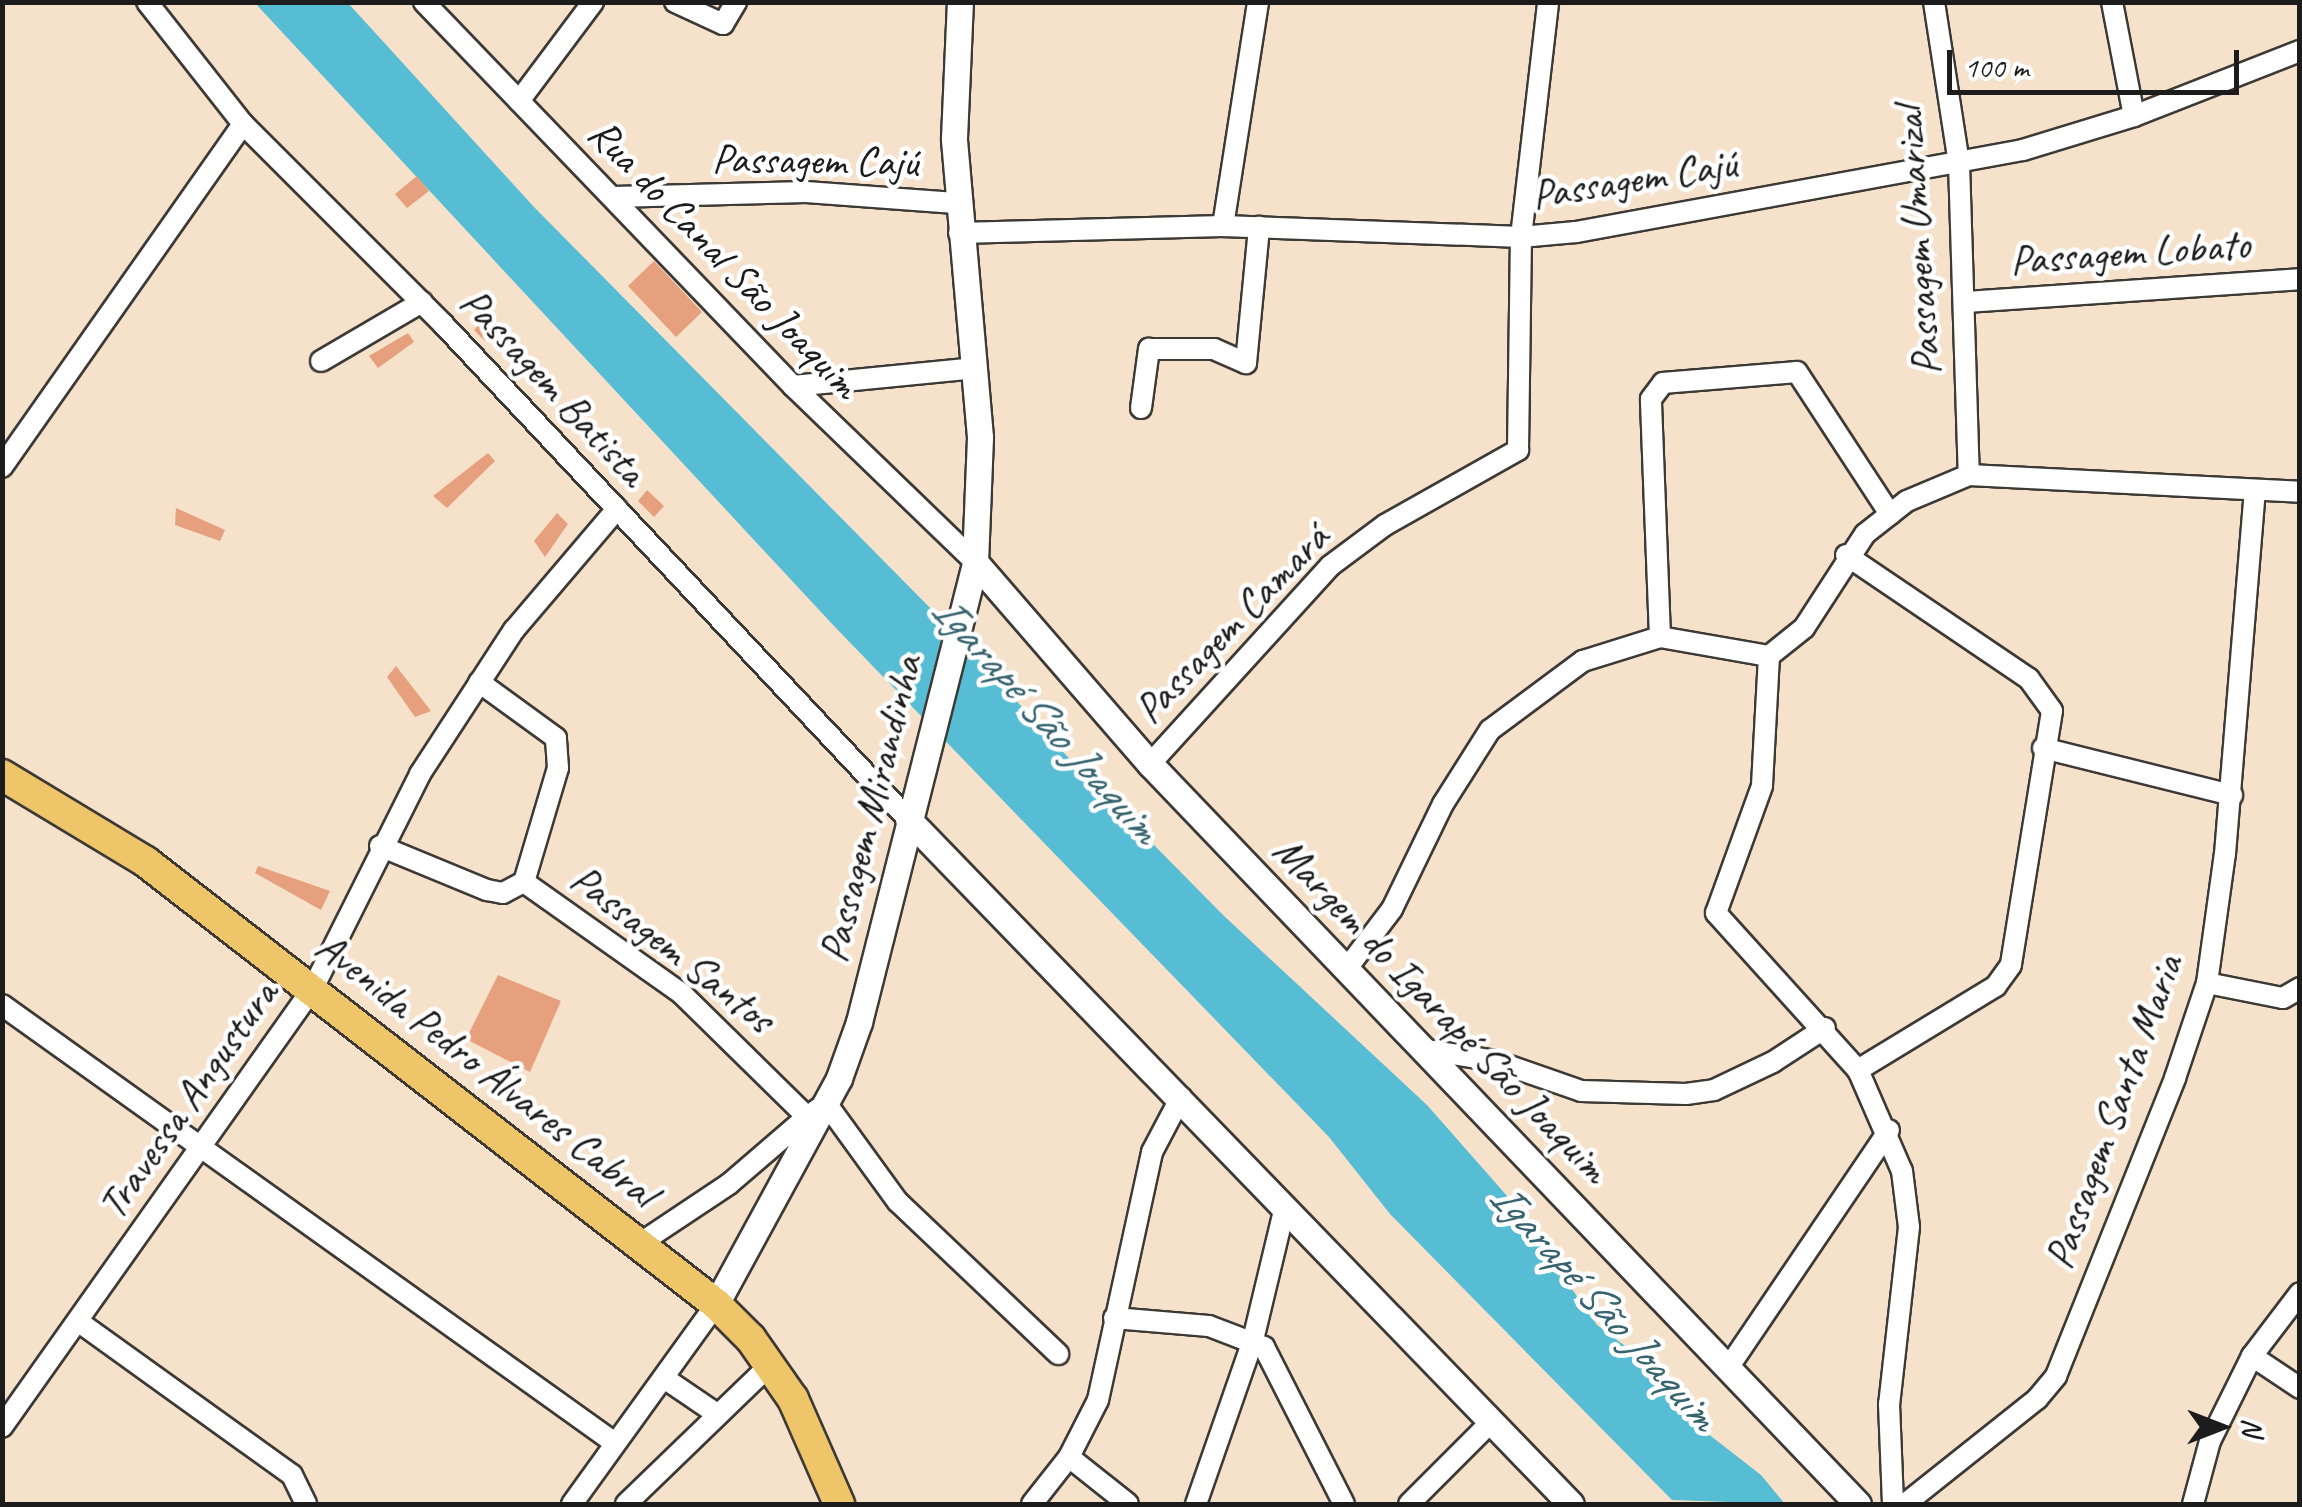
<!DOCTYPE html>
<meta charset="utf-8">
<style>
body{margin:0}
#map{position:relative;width:2302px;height:1507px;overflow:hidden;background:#f6e1ca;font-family:Caveat,sans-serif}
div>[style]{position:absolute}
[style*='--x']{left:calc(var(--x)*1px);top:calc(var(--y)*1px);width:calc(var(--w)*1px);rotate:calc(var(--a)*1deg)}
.water>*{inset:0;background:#57bdd4}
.building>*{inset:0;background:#e6a07e}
.roads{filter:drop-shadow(2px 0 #3d3a36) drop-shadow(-2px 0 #3d3a36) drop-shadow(0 2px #3d3a36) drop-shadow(0 -2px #3d3a36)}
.minor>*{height:20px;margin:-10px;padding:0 10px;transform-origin:10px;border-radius:10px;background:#fff}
.tertiary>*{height:25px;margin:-12.5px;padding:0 12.5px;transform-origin:12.5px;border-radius:12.5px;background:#fff}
.primary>*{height:30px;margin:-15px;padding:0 15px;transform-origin:15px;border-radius:15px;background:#eec569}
span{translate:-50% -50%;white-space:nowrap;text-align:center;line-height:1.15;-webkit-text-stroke:9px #fff;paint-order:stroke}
.street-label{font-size:42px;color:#1c1c1c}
.water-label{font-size:45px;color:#37646f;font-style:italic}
.frame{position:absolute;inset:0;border:5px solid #1c1c1c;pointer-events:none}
.north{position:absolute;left:2172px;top:1377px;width:100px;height:100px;-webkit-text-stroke:8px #fff;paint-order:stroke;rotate:90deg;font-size:28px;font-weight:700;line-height:40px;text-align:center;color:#1c1c1c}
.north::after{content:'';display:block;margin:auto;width:35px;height:45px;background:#1c1c1c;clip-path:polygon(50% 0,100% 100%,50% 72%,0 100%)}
.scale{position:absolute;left:1947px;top:50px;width:292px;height:45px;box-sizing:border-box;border:5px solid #1c1c1c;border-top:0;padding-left:12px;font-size:30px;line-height:35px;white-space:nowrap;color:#1c1c1c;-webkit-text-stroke:8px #fff;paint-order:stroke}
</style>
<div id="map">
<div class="water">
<i style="clip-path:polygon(255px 3px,348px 3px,534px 207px,943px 621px,1077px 767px,1223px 915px,1427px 1105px,1508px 1197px,1597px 1325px,1641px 1358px,1680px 1412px,1761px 1475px,1785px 1504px,1672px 1500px,1390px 1214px,1329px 1137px,834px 626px)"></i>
</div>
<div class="building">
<i style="clip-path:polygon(417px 176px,429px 191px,407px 208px,395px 194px)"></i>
<i style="clip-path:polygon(654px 261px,702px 312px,676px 337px,628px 286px)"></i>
<i style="clip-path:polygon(486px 317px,498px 329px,485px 341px,474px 330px)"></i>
<i style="clip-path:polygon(408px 333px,414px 342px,378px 368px,369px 356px)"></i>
<i style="clip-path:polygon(488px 453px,495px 461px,447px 508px,433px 496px)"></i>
<i style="clip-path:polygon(647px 490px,664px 506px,654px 517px,638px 501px)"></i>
<i style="clip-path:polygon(176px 508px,225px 530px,220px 541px,175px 525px)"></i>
<i style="clip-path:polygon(557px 513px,568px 524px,545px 557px,534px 541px)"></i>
<i style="clip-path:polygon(396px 666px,431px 711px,415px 717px,387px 677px)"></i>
<i style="clip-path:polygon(258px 866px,330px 891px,321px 910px,255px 873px)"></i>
<i style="clip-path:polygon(498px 975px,561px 1001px,530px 1072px,466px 1039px)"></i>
</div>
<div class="roads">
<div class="minor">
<i style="--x:147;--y:2;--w:155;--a:51.8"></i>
<i style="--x:243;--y:124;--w:283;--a:45"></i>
<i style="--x:443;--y:324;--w:679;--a:46.79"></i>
<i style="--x:424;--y:2;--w:533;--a:46.14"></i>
<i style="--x:793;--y:386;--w:253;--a:44"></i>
<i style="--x:675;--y:2;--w:53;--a:24.6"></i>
<i style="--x:723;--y:24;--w:26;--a:-59"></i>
<i style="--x:1934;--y:2;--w:163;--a:81.2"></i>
<i style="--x:1959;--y:163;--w:312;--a:88.2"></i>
<i style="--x:2112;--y:2;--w:116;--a:79.1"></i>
<i style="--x:519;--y:101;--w:124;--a:-53.2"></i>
<i style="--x:613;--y:197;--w:193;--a:-1.5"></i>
<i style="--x:806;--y:192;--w:150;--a:4.2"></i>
<i style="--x:1223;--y:226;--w:227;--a:-81.1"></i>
<i style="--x:959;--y:233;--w:264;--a:-1.5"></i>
<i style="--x:1223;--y:226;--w:298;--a:2.1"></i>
<i style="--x:1521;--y:237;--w:55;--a:-5.2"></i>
<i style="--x:1576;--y:232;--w:454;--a:-10.4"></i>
<i style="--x:2023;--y:150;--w:116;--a:-17"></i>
<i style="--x:2134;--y:116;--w:178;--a:-21.4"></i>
<i style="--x:1965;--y:302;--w:336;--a:-3.9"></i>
<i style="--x:321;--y:361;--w:117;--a:-30.3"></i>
<i style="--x:793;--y:386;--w:184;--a:-5.6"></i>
<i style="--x:1141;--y:408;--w:60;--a:-82.3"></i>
<i style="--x:1149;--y:349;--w:65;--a:0"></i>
<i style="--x:1214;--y:349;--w:35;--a:24"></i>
<i style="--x:1246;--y:363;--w:137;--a:-84.5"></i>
<i style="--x:2;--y:467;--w:419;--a:-54.9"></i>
<i style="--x:1846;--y:555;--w:221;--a:34.1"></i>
<i style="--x:2029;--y:679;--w:39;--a:54"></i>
<i style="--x:2052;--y:711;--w:257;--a:99.2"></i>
<i style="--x:2011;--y:965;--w:26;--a:126"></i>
<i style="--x:1996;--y:986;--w:162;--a:148.7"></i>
<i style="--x:1660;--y:637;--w:238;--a:-92.2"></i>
<i style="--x:1651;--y:399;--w:20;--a:-53"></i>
<i style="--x:1663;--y:383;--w:134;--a:-4.7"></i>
<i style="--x:1797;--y:372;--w:170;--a:56.8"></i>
<i style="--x:1769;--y:656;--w:130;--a:93.1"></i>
<i style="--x:1762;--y:786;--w:135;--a:109.9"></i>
<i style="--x:1716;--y:913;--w:212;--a:47.9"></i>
<i style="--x:1858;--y:1070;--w:110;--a:66.5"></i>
<i style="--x:1902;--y:1171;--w:56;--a:82.9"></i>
<i style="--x:1909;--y:1227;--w:178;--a:96.4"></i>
<i style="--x:1889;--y:1404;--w:100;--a:87.7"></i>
<i style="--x:2043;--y:748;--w:195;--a:14"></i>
<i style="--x:1150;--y:764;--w:268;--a:-47.7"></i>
<i style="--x:1330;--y:566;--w:69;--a:-36.7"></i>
<i style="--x:1385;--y:525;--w:153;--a:-29.4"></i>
<i style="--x:1518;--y:450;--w:213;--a:-89.2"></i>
<i style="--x:1521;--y:237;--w:237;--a:-83.4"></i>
<i style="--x:380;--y:846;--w:116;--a:22.4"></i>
<i style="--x:487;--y:890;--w:16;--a:11"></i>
<i style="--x:503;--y:893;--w:24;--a:-28"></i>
<i style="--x:524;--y:882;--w:119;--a:-73.4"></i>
<i style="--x:558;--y:768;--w:30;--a:-94"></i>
<i style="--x:556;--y:738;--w:95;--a:-144"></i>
<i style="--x:524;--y:882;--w:194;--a:35.3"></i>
<i style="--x:682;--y:994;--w:175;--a:44.5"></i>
<i style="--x:807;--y:1117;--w:24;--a:-36"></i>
<i style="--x:826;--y:1103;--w:122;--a:54"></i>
<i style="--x:898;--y:1202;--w:221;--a:43.5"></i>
<i style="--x:1348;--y:967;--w:73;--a:-52.8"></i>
<i style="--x:1392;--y:909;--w:117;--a:-64.1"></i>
<i style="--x:1443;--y:804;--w:88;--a:-57.6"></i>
<i style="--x:1490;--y:730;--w:116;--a:-36.6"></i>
<i style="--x:1583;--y:661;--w:81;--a:-17.3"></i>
<i style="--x:1660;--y:637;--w:111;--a:9.9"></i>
<i style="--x:1769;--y:656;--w:45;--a:-38.7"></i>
<i style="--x:1804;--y:628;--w:112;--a:-57"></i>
<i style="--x:1865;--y:534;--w:53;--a:-38.2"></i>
<i style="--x:1907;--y:501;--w:67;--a:-22.8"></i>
<i style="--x:1969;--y:475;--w:331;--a:2.9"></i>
<i style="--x:2207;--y:983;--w:77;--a:11.2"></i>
<i style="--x:2283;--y:998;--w:20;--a:-30"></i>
<i style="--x:2;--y:1005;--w:753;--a:35.55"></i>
<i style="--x:1421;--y:1049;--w:75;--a:9.2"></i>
<i style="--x:1495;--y:1061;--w:91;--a:19.2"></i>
<i style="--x:1581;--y:1091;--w:105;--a:1.6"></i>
<i style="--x:1686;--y:1094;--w:28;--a:-8"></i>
<i style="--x:1714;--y:1090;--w:65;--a:-25.4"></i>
<i style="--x:1773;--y:1062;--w:62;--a:-33.2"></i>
<i style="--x:639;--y:1244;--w:108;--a:-33.7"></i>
<i style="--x:729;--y:1184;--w:103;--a:-40.7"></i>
<i style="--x:1114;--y:1318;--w:95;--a:4.8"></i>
<i style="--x:1209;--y:1326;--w:59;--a:20.9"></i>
<i style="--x:1264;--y:1347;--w:176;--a:63"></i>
<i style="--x:79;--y:1322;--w:262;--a:35.7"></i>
<i style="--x:292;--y:1475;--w:32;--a:64"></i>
<i style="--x:2252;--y:1356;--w:58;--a:33.7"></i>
<i style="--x:1728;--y:1368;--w:287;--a:-55.9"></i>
<i style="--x:664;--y:1378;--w:64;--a:34.2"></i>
<i style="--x:2;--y:1427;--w:538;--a:-54.69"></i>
<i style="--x:313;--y:988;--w:239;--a:-63.4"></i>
<i style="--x:420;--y:774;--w:172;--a:-56.9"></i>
<i style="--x:514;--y:630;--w:159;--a:-49.6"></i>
<i style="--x:1069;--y:1457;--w:75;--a:38.5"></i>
<i style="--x:572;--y:1504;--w:246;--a:-54.2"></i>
<i style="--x:626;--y:1504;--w:202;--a:-44"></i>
<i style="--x:1032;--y:1504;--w:60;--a:-51.8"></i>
<i style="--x:1069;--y:1457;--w:64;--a:-63"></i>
<i style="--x:1098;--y:1400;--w:254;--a:-77.7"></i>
<i style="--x:1152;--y:1152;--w:62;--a:-62.2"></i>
<i style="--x:1196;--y:1504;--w:174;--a:-70.8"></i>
<i style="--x:1253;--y:1340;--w:133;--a:-76.5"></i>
<i style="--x:1409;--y:1504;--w:117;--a:-45"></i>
<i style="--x:1905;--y:1504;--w:169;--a:-38.5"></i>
<i style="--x:2037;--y:1399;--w:30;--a:-50"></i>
<i style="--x:2056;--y:1376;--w:321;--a:-68.2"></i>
<i style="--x:2175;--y:1078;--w:100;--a:-71.4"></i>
<i style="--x:2207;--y:983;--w:130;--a:-82.1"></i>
<i style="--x:2225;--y:854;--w:363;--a:-85.3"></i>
<i style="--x:2193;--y:1504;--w:65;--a:-74.9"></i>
<i style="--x:2210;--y:1441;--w:95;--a:-63.7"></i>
<i style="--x:2252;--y:1356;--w:79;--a:-52.7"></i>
</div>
<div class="tertiary">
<i style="--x:975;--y:562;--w:267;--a:49.1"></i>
<i style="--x:1150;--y:764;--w:1024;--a:46.27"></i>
<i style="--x:908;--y:819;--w:953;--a:45.94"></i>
<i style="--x:716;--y:1304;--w:257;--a:-61.4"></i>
<i style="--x:839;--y:1078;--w:59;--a:-70.3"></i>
<i style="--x:859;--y:1022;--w:474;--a:-75.8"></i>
<i style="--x:975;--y:562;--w:125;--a:-87.7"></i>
<i style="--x:980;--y:437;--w:300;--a:-95"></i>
<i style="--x:954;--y:138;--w:136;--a:-87.5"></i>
</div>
<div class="primary">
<i style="--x:2;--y:775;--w:168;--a:31.1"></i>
<i style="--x:146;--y:862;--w:721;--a:37.79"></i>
<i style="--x:716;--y:1304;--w:49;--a:45"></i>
<i style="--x:751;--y:1339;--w:73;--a:55"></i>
<i style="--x:793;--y:1399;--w:115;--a:66.3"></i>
</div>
</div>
<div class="street-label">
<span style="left:815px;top:161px;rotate:1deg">Passagem Cajú</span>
<span style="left:1634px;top:180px;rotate:-9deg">Passagem Cajú</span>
<span style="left:1918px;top:241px;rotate:-94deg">Passagem Umarizal</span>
<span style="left:2130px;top:253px;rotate:-4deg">Passagem Lobato</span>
<span style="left:724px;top:259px;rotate:46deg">Rua do Canal São Joaquim</span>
<span style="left:553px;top:387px;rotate:47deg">Passagem Batista</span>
<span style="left:1232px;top:624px;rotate:-46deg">Passagem Camará</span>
<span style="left:871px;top:809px;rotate:-76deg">Passagem Mirandinha</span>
<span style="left:672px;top:949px;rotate:38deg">Passagem Santos</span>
<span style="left:1441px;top:1010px;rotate:46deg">Margem do Igarapé São Joaquim</span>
<span style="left:486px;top:1070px;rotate:38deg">Avenida Pedro Álvares Cabral</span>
<span style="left:188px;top:1100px;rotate:-55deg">Travessa Angustura</span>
<span style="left:2114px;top:1112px;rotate:-70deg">Passagem Santa Maria</span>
</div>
<div class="water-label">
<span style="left:1046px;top:719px;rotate:48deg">Igarapé São Joaquim</span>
<span style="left:1604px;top:1306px;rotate:48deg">Igarapé São Joaquim</span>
</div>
<div class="frame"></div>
<div class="north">N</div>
<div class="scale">100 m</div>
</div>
